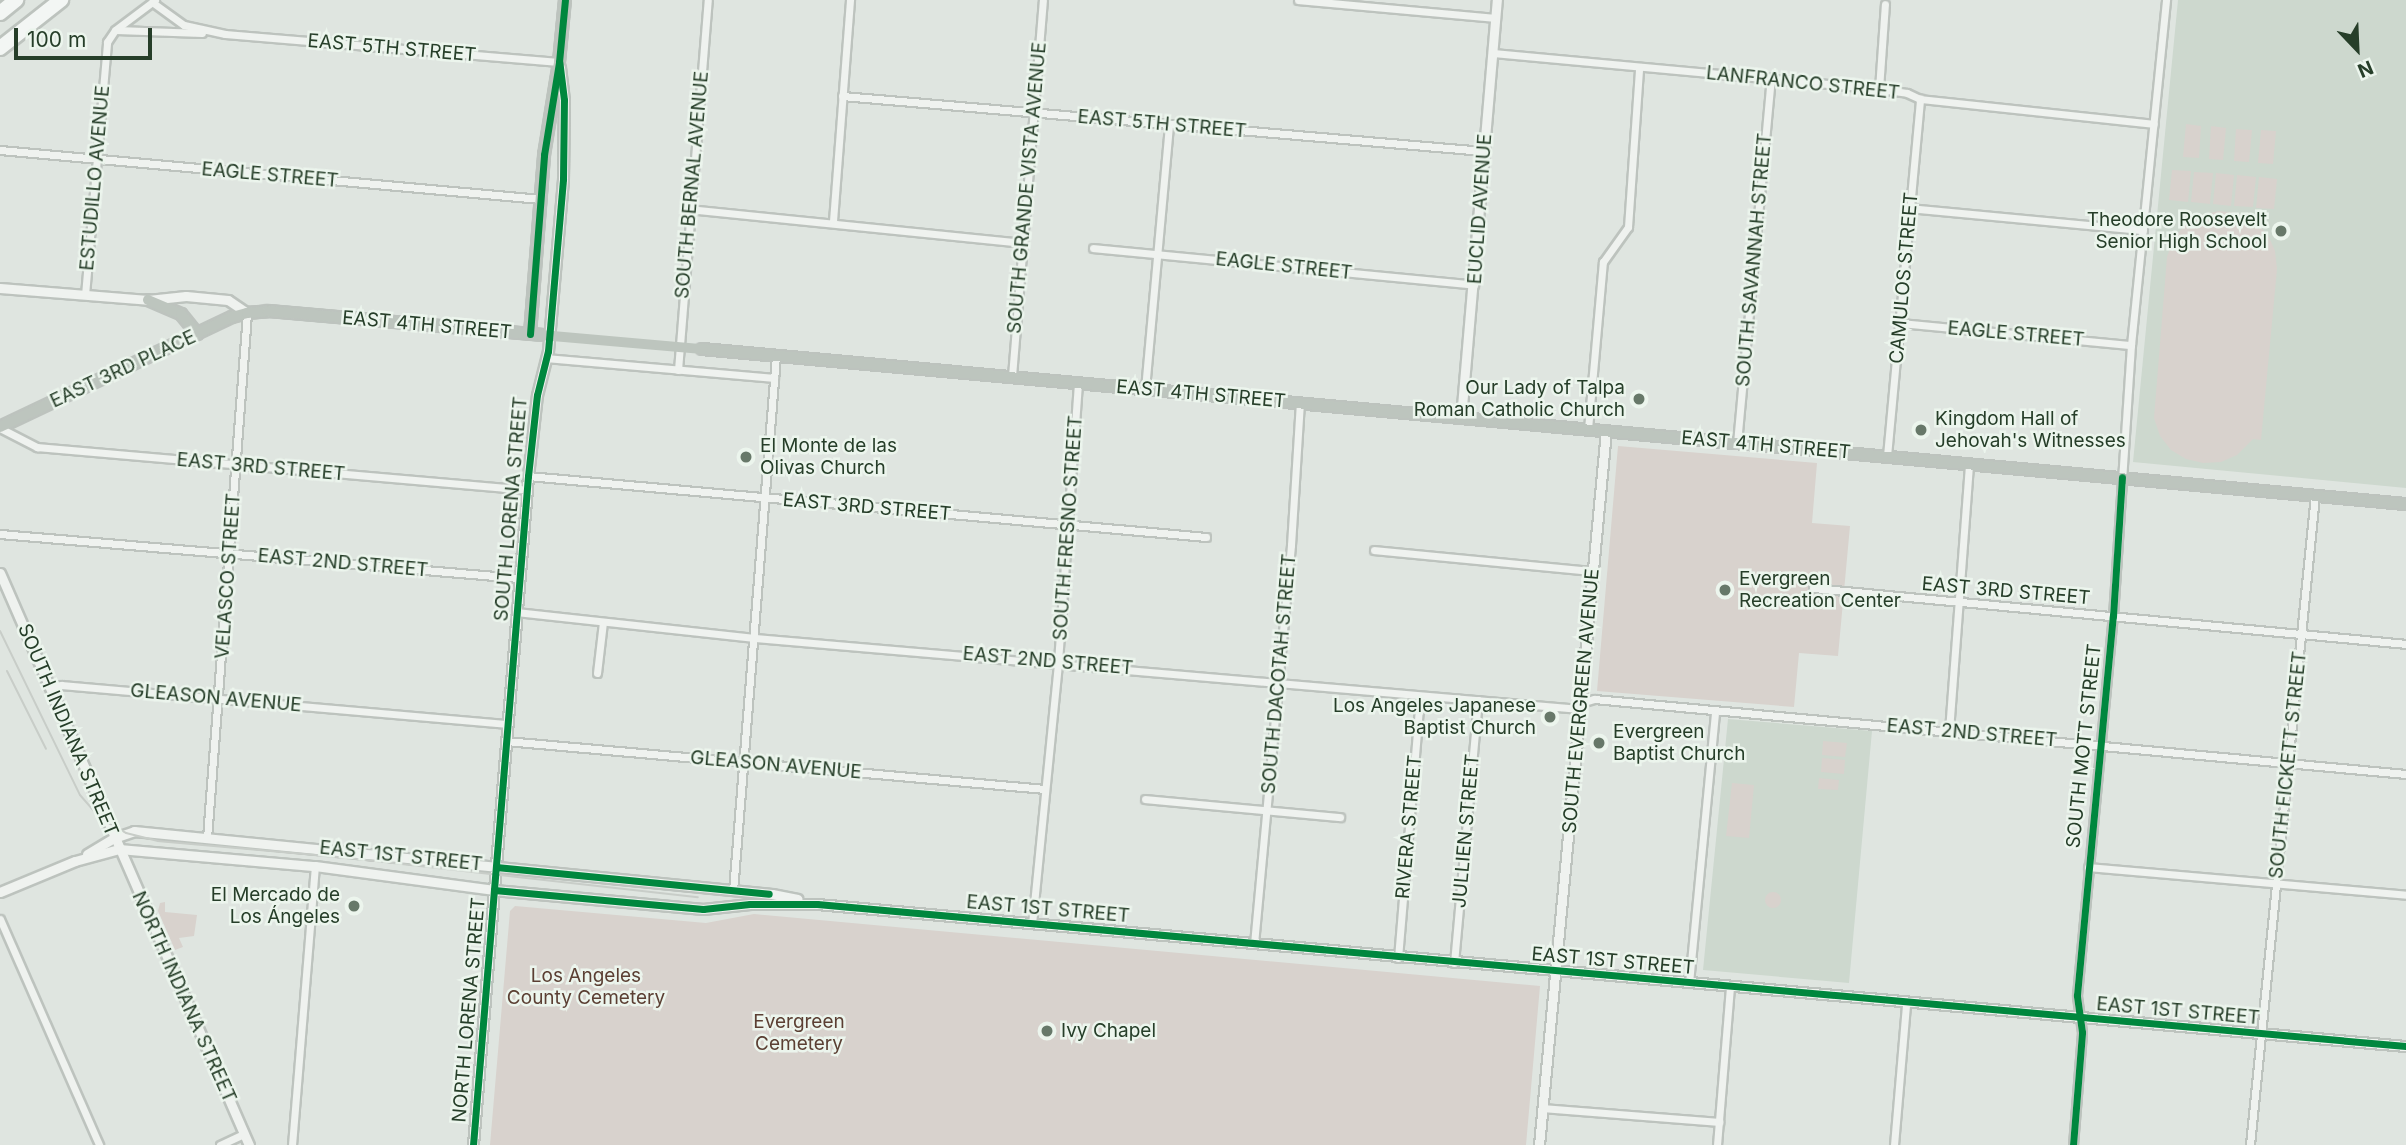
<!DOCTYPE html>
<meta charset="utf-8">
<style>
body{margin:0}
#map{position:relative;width:2406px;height:1145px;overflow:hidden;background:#dfe5e0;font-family:Inter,sans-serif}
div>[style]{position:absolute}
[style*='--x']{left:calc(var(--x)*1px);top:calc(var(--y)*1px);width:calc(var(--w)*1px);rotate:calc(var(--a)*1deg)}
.built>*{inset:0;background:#cdd8ce}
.green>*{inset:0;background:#d8d2cd}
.round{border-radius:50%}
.roads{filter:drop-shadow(2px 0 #bdc3be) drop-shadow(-2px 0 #bdc3be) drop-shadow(0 2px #bdc3be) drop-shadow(0 -2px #bdc3be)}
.minor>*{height:7px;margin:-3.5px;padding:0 3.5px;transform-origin:3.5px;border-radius:3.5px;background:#eff2ef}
.tertiary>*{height:9px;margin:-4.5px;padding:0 4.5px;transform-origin:4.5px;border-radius:4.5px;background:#eff2ef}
.secondary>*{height:10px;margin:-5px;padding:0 5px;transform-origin:5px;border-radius:5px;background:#bdc5be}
.motorway>*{height:14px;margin:-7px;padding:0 7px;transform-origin:7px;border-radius:7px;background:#f3f6f4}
.tram>*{height:2px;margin:-1px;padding:0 1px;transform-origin:1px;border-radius:1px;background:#c8cdc8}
.secondary-bridge>*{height:10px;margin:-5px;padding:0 5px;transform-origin:5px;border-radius:5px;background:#bdc5be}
.cycleway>*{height:7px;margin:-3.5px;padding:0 3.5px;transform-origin:3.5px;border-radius:3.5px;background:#00873e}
.dots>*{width:19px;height:19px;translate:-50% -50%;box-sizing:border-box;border:4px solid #ecf5ed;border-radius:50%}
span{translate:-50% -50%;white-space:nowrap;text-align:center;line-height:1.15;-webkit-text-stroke:5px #ecf5ed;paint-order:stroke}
.street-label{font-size:19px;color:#263e29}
.poi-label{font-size:19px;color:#263e29}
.right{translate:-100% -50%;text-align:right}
.left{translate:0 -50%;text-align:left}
.park-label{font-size:19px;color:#5b3f33}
.north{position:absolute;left:2322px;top:14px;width:70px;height:70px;-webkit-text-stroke:5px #ecf5ed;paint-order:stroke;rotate:157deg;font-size:19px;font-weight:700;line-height:28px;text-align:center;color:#263e29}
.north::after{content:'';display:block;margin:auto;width:24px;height:32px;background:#263e29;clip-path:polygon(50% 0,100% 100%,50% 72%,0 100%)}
.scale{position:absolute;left:14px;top:28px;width:138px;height:32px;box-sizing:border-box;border:4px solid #263e29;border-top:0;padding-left:9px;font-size:21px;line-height:24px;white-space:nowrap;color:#263e29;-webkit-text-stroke:5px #ecf5ed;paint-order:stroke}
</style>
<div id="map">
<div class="built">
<i style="clip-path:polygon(2178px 0,2406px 0,2406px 488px,2133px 462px)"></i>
<i style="clip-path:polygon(1728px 719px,1872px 731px,1849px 983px,1703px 970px)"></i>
</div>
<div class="green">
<i style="clip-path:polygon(2186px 124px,2201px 126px,2199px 158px,2183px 157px)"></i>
<i style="clip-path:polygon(2211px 126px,2226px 128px,2223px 160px,2209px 159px)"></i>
<i style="clip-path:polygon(2236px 129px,2252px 130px,2249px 162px,2234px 161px)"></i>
<i style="clip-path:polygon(2261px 130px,2276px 131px,2273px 164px,2258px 163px)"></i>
<i style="clip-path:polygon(2172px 170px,2191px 171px,2188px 202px,2169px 200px)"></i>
<i style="clip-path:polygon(2194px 172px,2213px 173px,2210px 204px,2191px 202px)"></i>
<i style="clip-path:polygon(2216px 173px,2234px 175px,2231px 206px,2213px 204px)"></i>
<i style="clip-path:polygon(2237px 175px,2256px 177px,2253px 207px,2234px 206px)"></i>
<i style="clip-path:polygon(2259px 177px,2277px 179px,2274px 209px,2256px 208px)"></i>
<i style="clip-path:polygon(2219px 211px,2238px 213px,2255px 222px,2268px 235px,2275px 251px,2277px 269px,2261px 440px,2253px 439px,2237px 455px,2221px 462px,2203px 463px,2186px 459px,2171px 450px,2160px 436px,2154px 418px,2167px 257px,2173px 239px,2185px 225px,2201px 215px)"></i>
<i style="clip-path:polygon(1618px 446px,1817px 463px,1812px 523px,1850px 526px,1838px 656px,1799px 653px,1794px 707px,1597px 691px)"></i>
<i style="clip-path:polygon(1823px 741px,1847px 743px,1845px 757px,1822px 755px)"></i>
<i style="clip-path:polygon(1822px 758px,1845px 760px,1844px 774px,1821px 772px)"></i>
<i style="clip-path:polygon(1819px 778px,1839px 780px,1838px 790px,1818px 789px)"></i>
<i style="clip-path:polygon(1732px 783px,1754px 785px,1749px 838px,1726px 836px)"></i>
<i class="round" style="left:1765px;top:892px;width:16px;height:16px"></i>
<i style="clip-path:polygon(165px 902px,165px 912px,197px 915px,194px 936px,179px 938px,183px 947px,175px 950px,158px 911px,160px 903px)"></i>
<i style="clip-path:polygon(515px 906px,706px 923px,754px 914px,1540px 986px,1526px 1145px,490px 1145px,510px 911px)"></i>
</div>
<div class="roads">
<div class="minor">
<i style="--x:1298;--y:0;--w:198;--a:5.2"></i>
<i style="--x:152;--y:2;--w:39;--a:36"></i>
<i style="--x:184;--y:25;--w:42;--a:12.4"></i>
<i style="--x:225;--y:34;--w:335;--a:4.8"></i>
<i style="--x:116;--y:30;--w:86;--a:2"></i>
<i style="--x:1493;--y:53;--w:388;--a:5.3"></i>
<i style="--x:1879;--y:89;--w:28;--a:8"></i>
<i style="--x:1907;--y:93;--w:14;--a:25"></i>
<i style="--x:1920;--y:99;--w:235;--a:6.1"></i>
<i style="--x:1879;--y:89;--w:85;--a:-86"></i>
<i style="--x:842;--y:96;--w:643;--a:4.9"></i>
<i style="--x:0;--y:150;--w:542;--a:5.18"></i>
<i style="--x:1909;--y:208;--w:235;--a:5.4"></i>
<i style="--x:689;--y:209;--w:335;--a:5.8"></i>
<i style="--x:833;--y:221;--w:222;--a:-85.6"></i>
<i style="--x:1093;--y:248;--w:383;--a:5.5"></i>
<i style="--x:85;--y:295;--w:254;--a:-85"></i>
<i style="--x:107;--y:42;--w:14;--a:-56"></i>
<i style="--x:115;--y:30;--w:50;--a:-36.9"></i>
<i style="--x:1901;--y:323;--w:231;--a:5.5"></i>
<i style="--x:546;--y:358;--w:229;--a:5"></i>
<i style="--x:678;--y:370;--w:371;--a:-85.4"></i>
<i style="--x:1012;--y:376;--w:377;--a:-85.3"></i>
<i style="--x:1145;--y:389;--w:265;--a:-84.8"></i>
<i style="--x:0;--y:428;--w:42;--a:27.2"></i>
<i style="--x:37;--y:447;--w:491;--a:5"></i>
<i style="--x:1588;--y:429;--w:168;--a:-84.9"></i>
<i style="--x:1603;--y:262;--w:43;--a:-54.5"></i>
<i style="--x:1628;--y:227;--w:159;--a:-86"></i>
<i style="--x:1737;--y:443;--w:367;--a:-84.7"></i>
<i style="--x:1887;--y:456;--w:359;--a:-84.7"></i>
<i style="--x:528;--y:476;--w:681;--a:5.14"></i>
<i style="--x:0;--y:534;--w:521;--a:4.85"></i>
<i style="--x:1374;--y:550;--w:220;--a:5.5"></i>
<i style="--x:1813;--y:588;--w:596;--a:5.39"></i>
<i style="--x:516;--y:612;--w:240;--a:6.2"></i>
<i style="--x:755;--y:638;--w:828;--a:4.92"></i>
<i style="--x:597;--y:673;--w:51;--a:-83.3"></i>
<i style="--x:51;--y:689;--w:11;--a:-22"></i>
<i style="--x:61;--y:685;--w:449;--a:5"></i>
<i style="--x:1581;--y:703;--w:14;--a:-17"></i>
<i style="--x:1594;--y:699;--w:815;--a:5.28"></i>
<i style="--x:1949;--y:731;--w:268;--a:-85.7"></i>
<i style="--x:506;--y:741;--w:541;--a:5.09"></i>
<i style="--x:1145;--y:799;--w:196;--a:5.3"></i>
<i style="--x:207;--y:838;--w:527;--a:-85.64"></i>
<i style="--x:2088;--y:867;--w:319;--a:5"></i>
<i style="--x:733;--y:891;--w:538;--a:-85.41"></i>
<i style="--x:0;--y:919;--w:247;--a:66.3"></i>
<i style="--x:1032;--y:924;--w:263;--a:-84.3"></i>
<i style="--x:1058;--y:662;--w:280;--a:-85.9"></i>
<i style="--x:1254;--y:944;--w:401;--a:-84.7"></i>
<i style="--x:1291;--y:545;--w:142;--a:-86.4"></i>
<i style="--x:1398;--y:958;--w:263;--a:-85.2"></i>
<i style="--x:1454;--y:963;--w:264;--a:-84.8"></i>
<i style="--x:1689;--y:983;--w:273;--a:-84.5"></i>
<i style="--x:1542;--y:1108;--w:178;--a:4.5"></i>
<i style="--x:220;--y:1145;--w:26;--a:-25"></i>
<i style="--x:292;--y:1145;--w:280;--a:-85.3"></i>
<i style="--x:1717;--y:1145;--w:159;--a:-85.3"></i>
<i style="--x:1894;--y:1145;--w:142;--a:-85.1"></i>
<i style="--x:2073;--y:1145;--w:113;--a:-85.4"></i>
<i style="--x:2082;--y:1032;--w:37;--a:-98"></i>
<i style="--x:2077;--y:995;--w:381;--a:-84.6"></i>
<i style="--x:2113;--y:616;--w:272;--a:-86.2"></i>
<i style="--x:2131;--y:345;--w:347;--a:-84.2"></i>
<i style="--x:2250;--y:1145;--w:653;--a:-84.29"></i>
</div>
<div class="tertiary">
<i style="--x:0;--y:288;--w:148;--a:4.6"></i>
<i style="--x:148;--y:300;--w:38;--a:-6"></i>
<i style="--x:186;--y:296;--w:42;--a:5.4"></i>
<i style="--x:228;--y:300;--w:23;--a:34"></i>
<i style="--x:1461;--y:418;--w:420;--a:-85.1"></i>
<i style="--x:0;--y:573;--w:624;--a:66.48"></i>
<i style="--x:87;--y:854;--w:31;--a:-31"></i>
<i style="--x:114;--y:838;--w:21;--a:-19"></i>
<i style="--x:134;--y:831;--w:641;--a:5.64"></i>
<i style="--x:772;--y:894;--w:26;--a:11"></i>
<i style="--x:0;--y:892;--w:81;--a:-22.5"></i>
<i style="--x:75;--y:861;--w:46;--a:-15.3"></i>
<i style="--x:119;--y:849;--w:197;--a:5"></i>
<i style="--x:315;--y:866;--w:181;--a:7.6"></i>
<i style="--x:494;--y:890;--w:210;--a:5.2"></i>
<i style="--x:703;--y:909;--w:47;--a:-6.1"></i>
<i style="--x:750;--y:904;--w:67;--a:0"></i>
<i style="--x:817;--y:904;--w:1595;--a:5.11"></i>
<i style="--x:473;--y:1145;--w:671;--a:-85.3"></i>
<i style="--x:528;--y:476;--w:81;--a:-83.7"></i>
<i style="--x:537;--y:395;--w:45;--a:-76"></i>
<i style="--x:548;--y:351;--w:173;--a:-85"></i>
<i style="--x:563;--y:179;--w:79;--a:-89.3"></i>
<i style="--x:564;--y:100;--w:33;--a:-97"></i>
<i style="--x:1539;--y:1145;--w:717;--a:-84.64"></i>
</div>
<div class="secondary">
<i style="--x:148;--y:300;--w:36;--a:23"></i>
<i style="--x:181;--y:314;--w:26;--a:51"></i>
<i style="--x:530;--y:334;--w:180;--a:-85.5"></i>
<i style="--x:544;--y:155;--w:94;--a:-80.8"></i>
<i style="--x:559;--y:62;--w:62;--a:-84.5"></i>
<i style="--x:702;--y:349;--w:1711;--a:5.2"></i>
<i style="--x:0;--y:427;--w:257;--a:-25.4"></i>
<i style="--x:232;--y:317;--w:16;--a:-15"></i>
<i style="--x:247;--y:313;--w:21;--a:-5"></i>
<i style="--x:268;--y:311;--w:274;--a:5"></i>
</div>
<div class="motorway">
<i style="--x:0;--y:13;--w:21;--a:-39"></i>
<i style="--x:0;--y:48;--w:78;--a:-38.2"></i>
</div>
</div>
<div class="tram">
<i style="--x:0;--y:631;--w:182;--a:64"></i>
<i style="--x:80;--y:795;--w:32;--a:49"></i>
<i style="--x:101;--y:819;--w:29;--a:29"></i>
<i style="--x:126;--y:833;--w:33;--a:14"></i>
<i style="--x:158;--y:841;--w:191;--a:5.1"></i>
<i style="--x:348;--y:858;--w:352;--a:6.4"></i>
<i style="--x:7;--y:671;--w:87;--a:63.4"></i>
</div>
<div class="secondary-bridge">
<i style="--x:541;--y:335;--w:162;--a:5"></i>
</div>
<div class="cycleway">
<i style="--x:530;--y:334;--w:180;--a:-85.5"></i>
<i style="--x:544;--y:155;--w:94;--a:-80.8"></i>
<i style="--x:559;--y:62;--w:62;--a:-84.5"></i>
<i style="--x:496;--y:867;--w:274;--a:5.6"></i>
<i style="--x:494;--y:890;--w:210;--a:5.2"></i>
<i style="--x:703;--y:909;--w:47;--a:-6.1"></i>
<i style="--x:750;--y:904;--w:67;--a:0"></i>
<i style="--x:817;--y:904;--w:1595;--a:5.11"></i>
<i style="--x:473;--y:1145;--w:671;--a:-85.3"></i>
<i style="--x:528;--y:476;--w:81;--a:-83.7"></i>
<i style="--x:537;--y:395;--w:45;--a:-76"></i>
<i style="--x:548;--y:351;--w:173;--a:-85"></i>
<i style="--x:563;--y:179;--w:79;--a:-89.3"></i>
<i style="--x:564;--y:100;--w:38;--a:-97"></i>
<i style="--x:2073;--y:1145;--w:113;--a:-85.4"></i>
<i style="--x:2082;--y:1032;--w:37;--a:-98"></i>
<i style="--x:2077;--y:995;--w:381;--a:-84.6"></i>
<i style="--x:2113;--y:616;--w:139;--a:-86.3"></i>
</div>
<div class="dots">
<i style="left:2281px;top:231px;background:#677869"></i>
<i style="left:1639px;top:399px;background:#677869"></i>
<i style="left:1921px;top:430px;background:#677869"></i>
<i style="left:746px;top:457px;background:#677869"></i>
<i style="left:1725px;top:590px;background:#677869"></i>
<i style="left:1550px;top:717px;background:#677869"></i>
<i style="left:1599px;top:743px;background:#677869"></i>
<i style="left:354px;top:906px;background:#677869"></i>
<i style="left:1047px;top:1031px;background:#677869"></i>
</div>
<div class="street-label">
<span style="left:392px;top:48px;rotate:5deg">EAST 5TH STREET</span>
<span style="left:1803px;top:83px;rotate:6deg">LANFRANCO STREET</span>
<span style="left:1162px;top:124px;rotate:5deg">EAST 5TH STREET</span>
<span style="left:270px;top:175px;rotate:5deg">EAGLE STREET</span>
<span style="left:95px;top:178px;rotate:-85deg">ESTUDILLO AVENUE</span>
<span style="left:692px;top:185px;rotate:-85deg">SOUTH BERNAL AVENUE</span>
<span style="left:1027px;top:188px;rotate:-85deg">SOUTH GRANDE VISTA AVENUE</span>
<span style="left:1480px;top:209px;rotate:-86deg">EUCLID AVENUE</span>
<span style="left:1754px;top:260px;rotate:-85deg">SOUTH SAVANNAH STREET</span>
<span style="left:1284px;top:266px;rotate:6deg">EAGLE STREET</span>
<span style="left:1904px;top:278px;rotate:-85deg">CAMULOS STREET</span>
<span style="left:427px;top:325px;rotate:5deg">EAST 4TH STREET</span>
<span style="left:2016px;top:334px;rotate:5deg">EAGLE STREET</span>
<span style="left:123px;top:369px;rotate:-25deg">EAST 3RD PLACE</span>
<span style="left:1201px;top:394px;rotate:5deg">EAST 4TH STREET</span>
<span style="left:1766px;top:445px;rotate:5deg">EAST 4TH STREET</span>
<span style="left:261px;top:467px;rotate:5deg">EAST 3RD STREET</span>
<span style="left:867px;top:507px;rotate:5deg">EAST 3RD STREET</span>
<span style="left:511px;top:509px;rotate:-85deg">SOUTH LORENA STREET</span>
<span style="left:1068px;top:528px;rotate:-86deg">SOUTH FRESNO STREET</span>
<span style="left:343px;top:563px;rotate:5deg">EAST 2ND STREET</span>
<span style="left:228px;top:576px;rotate:-86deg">VELASCO STREET</span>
<span style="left:2006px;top:591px;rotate:5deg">EAST 3RD STREET</span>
<span style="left:1048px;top:661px;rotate:5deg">EAST 2ND STREET</span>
<span style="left:1279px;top:674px;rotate:-85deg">SOUTH DACOTAH STREET</span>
<span style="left:216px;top:698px;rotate:5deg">GLEASON AVENUE</span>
<span style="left:1581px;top:701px;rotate:-85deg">SOUTH EVERGREEN AVENUE</span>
<span style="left:68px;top:730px;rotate:67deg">SOUTH INDIANA STREET</span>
<span style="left:1972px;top:733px;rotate:5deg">EAST 2ND STREET</span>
<span style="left:2084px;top:746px;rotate:-84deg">SOUTH MOTT STREET</span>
<span style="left:776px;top:765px;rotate:5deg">GLEASON AVENUE</span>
<span style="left:2288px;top:765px;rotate:-84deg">SOUTH FICKETT STREET</span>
<span style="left:1409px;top:827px;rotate:-85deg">RIVERA STREET</span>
<span style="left:1466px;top:831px;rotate:-85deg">JULLIEN STREET</span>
<span style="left:401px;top:856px;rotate:6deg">EAST 1ST STREET</span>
<span style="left:1048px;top:909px;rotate:5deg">EAST 1ST STREET</span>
<span style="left:1613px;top:961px;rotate:5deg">EAST 1ST STREET</span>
<span style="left:184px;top:997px;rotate:66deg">NORTH INDIANA STREET</span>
<span style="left:469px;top:1010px;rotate:-85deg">NORTH LORENA STREET</span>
<span style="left:2178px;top:1011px;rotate:5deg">EAST 1ST STREET</span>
</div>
<div class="poi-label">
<span class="right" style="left:2267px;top:231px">Theodore Roosevelt<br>Senior High School</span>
<span class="right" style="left:1625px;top:399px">Our Lady of Talpa<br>Roman Catholic Church</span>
<span class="left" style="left:1935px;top:430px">Kingdom Hall of<br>Jehovah's Witnesses</span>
<span class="left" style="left:760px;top:457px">El Monte de las<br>Olivas Church</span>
<span class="left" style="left:1739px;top:590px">Evergreen<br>Recreation Center</span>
<span class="right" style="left:1536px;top:717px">Los Angeles Japanese<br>Baptist Church</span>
<span class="left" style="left:1613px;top:743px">Evergreen<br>Baptist Church</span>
<span class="right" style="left:340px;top:906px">El Mercado de<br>Los Ángeles</span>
<span class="left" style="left:1061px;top:1031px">Ivy Chapel</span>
</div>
<div class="park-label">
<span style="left:586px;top:987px">Los Angeles<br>County Cemetery</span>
<span style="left:799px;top:1033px">Evergreen<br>Cemetery</span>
</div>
<div class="north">N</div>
<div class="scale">100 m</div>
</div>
